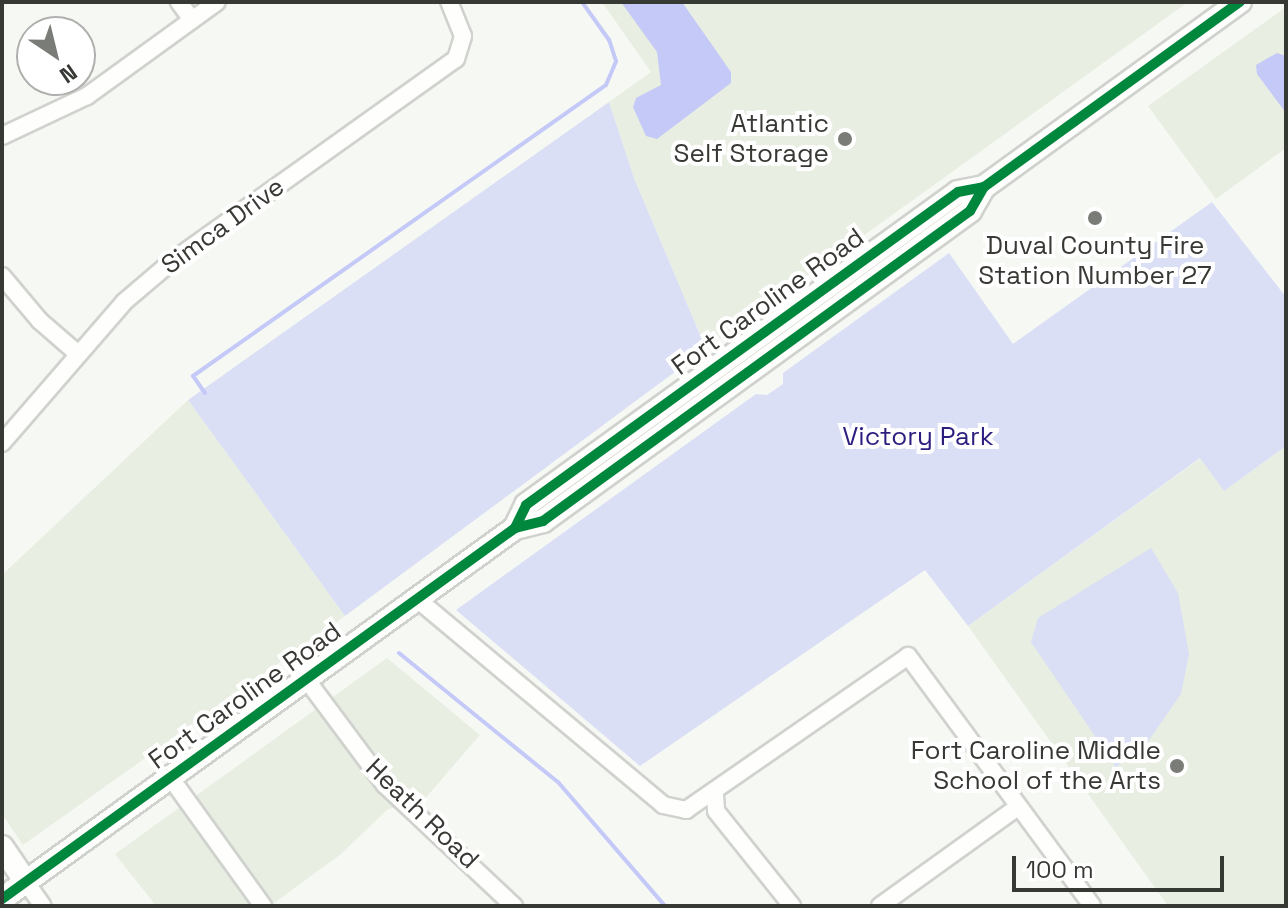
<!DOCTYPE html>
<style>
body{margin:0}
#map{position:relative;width:1288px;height:908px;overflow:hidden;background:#f6f9f3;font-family:"Space Grotesk",sans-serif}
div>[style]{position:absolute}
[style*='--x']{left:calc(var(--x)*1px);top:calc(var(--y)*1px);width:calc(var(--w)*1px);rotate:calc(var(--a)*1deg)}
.built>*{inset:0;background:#e8eee2}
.green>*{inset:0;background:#dadff5}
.water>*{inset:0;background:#c4c9f8}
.stream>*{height:4px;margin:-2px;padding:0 2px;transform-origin:2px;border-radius:2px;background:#c4c9f8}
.roads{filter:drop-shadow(2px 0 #d0d2ce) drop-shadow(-2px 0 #d0d2ce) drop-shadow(0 2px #d0d2ce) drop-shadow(0 -2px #d0d2ce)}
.street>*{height:16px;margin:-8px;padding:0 8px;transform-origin:8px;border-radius:8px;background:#fefefd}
.secondary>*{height:22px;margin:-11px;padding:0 11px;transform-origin:11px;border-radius:11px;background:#fefefd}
.cycleway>*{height:10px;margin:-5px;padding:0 5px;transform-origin:5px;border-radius:5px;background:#00873e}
.dots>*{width:22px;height:22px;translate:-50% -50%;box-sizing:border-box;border:4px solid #fff;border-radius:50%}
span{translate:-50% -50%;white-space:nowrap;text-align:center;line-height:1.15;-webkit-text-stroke:8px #fff;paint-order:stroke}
.poi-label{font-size:26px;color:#373934}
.right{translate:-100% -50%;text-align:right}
.street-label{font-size:26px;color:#373934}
.park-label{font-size:26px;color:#2b1e7f}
.frame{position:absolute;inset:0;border:4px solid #373934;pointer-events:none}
.north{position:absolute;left:16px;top:16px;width:80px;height:80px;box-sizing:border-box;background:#fff;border:2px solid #afb0ae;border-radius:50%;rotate:145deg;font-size:22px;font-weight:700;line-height:32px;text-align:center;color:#373934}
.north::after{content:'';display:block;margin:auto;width:28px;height:36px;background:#7a7c77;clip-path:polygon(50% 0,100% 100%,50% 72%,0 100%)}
.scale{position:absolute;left:1012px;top:856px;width:212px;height:36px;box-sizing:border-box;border:4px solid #373934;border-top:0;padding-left:10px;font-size:24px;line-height:28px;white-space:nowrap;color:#373934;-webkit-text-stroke:6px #fff;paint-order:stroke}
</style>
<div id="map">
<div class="built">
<i style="clip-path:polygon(602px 2px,1188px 2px,706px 349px,634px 178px,609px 102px,651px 72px)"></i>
<i style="clip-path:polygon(1286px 7px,1286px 148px,1216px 199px,1148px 106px)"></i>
<i style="clip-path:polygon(188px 400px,345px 616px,23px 845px,2px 814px,2px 575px)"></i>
<i style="clip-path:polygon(1286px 446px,1286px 906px,1168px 906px,968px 626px,1201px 458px,1224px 491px)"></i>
<i style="clip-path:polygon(387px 658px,480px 735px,422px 802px,388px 809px,341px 854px,270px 906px,156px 906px,115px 854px)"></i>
</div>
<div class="green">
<i style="clip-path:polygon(609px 102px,634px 178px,706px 349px,345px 616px,188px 400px)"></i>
<i style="clip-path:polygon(1212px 202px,1286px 297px,1286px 446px,1224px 491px,1200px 458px,968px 626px,925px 570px,640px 766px,456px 610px,756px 394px,767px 395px,783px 384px,783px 373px,949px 253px,1013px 344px)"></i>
<i style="clip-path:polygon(1151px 548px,1178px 593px,1189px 654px,1181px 694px,1147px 743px,1116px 767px,1031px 642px,1038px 618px)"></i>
</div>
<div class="water">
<i style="clip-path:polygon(621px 2px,682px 2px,731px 72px,731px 83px,657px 139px,646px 136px,633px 107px,636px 98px,661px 85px,657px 52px)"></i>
<i style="clip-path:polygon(1277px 53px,1286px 56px,1286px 113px,1257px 74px,1256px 65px)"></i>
</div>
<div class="stream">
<i style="--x:205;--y:393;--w:21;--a:-125"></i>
<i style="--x:193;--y:376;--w:505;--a:-35.17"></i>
<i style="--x:606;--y:85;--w:26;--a:-67"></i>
<i style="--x:616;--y:61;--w:22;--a:-108"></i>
<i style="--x:609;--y:40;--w:47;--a:-125.4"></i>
<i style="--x:399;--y:653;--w:205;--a:39.1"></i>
<i style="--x:558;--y:782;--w:164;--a:49.2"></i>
</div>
<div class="roads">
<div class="street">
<i style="--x:179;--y:2;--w:22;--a:54"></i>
<i style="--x:2;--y:136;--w:94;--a:-25.2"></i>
<i style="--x:87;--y:96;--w:160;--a:-35.9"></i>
<i style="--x:2;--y:276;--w:59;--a:49.8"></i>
<i style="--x:40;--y:321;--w:49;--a:40.9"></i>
<i style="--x:2;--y:443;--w:186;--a:-49.1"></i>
<i style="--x:124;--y:302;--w:62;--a:-40.4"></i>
<i style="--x:171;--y:262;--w:350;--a:-35.5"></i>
<i style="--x:456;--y:59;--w:24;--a:-73"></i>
<i style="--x:463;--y:36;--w:37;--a:-112"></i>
<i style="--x:417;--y:599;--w:321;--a:39.9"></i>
<i style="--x:663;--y:805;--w:24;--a:12"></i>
<i style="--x:686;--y:810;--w:270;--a:-34.7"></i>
<i style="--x:908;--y:656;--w:310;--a:53.6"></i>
<i style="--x:306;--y:679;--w:132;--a:53.3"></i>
<i style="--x:385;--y:785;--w:177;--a:43.2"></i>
<i style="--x:170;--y:777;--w:159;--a:54.2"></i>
<i style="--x:715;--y:795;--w:16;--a:86"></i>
<i style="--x:716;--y:811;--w:122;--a:51.3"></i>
<i style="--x:26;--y:882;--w:29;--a:55"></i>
<i style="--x:880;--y:906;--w:170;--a:-35.7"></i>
</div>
<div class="secondary">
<i style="--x:515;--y:528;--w:25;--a:-64"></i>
<i style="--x:526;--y:505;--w:533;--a:-35.92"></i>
<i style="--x:958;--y:192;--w:26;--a:-11"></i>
<i style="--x:2;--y:847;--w:42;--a:55.6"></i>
<i style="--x:2;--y:899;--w:633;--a:-35.87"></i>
<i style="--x:515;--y:528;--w:29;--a:-14"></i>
<i style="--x:543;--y:521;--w:528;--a:-35.98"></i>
<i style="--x:970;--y:211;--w:28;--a:-60"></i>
<i style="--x:984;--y:187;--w:316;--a:-35.9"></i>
</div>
</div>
<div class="cycleway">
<i style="--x:515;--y:528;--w:25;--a:-64"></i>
<i style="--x:526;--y:505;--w:533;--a:-35.92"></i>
<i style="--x:958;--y:192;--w:26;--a:-11"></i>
<i style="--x:2;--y:899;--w:633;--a:-35.87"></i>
<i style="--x:515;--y:528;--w:29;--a:-14"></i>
<i style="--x:543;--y:521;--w:528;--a:-35.98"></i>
<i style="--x:970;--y:211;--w:28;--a:-60"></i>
<i style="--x:984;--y:187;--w:316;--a:-35.9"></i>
</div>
<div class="dots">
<i style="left:845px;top:139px;background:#7a7c77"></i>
<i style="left:1095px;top:218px;background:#7a7c77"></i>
<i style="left:1177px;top:766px;background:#7a7c77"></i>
</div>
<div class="poi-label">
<span class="right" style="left:829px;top:139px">Atlantic<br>Self Storage</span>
<span style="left:1095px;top:261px">Duval County Fire<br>Station Number 27</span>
<span class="right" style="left:1161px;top:766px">Fort Caroline Middle<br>School of the Arts</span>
</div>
<div class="street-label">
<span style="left:223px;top:226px;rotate:-36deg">Simca Drive</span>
<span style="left:768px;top:302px;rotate:-36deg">Fort Caroline Road</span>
<span style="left:245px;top:696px;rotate:-36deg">Fort Caroline Road</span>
<span style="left:422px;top:814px;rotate:44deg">Heath Road</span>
</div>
<div class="park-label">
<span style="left:918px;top:437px">Victory Park</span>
</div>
<div class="frame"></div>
<div class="north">N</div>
<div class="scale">100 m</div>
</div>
